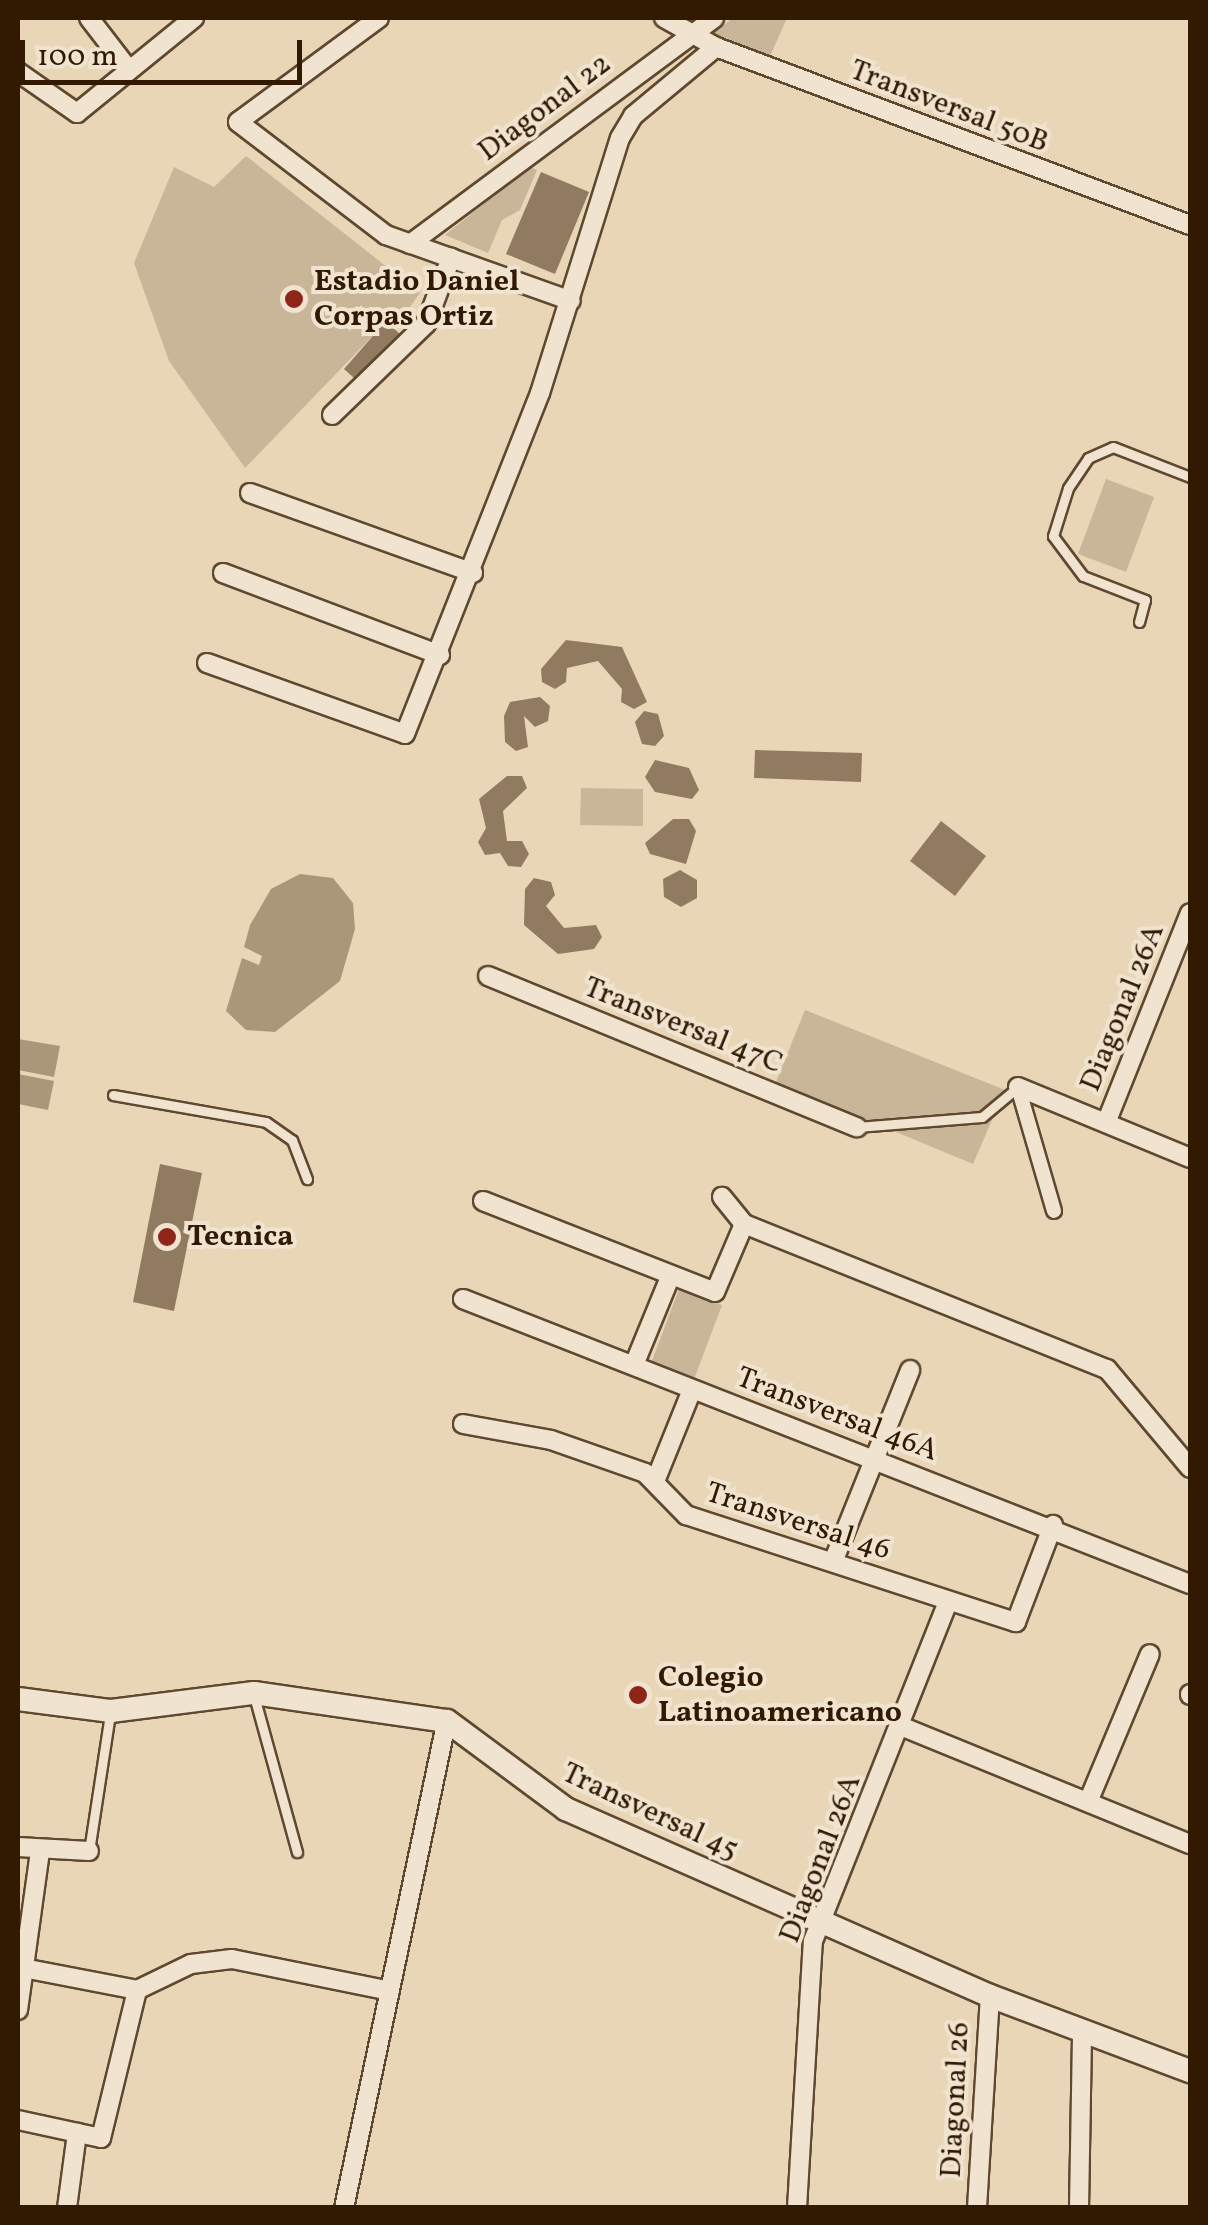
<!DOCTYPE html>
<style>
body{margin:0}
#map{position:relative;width:1208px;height:2225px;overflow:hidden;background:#e8d6b7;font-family:Vollkorn,serif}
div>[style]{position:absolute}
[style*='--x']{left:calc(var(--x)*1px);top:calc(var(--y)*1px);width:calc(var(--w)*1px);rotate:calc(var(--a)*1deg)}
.green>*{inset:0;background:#c9b698}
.water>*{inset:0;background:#aa9679}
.building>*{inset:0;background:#907b60}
.roads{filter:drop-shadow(2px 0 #5f482f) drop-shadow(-2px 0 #5f482f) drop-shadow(0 2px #5f482f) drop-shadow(0 -2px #5f482f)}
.service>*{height:9px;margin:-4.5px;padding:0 4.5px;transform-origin:4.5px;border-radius:4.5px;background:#f0e4d0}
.pedestrian>*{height:14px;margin:-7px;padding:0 7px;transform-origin:7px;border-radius:7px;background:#f0e4d0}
.minor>*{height:18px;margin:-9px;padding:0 9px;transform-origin:9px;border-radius:9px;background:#f0e4d0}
.tertiary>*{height:22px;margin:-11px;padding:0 11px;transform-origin:11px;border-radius:11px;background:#f0e4d0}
.dots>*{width:28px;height:28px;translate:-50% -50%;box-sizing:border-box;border:5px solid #f0e4d0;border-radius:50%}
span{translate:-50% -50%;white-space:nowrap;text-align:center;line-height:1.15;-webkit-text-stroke:8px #f0e4d0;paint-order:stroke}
.street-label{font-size:30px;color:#311902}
.poi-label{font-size:30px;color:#311902;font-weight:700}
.left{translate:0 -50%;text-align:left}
.frame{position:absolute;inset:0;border:20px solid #311902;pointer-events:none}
.scale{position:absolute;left:20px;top:40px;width:282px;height:45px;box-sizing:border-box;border:5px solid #311902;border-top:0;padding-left:12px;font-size:30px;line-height:35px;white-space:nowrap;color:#311902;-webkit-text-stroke:8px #f0e4d0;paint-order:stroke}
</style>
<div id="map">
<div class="green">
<i style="clip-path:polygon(733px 18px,787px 18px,770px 56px,713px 33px)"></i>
<i style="clip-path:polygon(246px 156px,420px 293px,394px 329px,386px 322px,245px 468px,169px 361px,134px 263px,174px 167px,214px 187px)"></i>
<i style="clip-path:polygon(530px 167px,537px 170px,520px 210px,502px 220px,488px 253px,445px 235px)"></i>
<i style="clip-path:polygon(1106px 479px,1154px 497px,1126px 572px,1078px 554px)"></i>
<i style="clip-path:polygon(581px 788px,643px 789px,643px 826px,580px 825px)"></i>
<i style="clip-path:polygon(805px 1010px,1005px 1090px,973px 1164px,776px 1082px)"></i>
<i style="clip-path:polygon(679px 1289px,722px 1305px,693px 1382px,650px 1366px)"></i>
</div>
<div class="water">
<i style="clip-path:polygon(300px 874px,333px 878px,353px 903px,355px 929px,340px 981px,275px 1032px,246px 1030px,226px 1011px,242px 958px,259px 965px,262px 956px,244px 947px,250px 925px,271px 889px)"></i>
<i style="clip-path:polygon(18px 1039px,60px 1046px,54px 1077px,18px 1070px)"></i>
<i style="clip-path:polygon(18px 1074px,54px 1081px,48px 1110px,18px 1104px)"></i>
</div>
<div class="building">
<i style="clip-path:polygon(541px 172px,589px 192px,555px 274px,506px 254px)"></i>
<i style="clip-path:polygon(386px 321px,403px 337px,362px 385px,344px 369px)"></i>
<i style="clip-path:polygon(566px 640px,622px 647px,647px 702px,634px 709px,621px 702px,622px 689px,598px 661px,567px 668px,566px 682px,555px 689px,542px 682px,541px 669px)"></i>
<i style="clip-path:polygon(540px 697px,550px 706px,548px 721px,535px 727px,524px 716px,528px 747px,516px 751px,505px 742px,504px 716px,510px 702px)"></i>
<i style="clip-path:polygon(644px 711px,658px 714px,664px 736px,655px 746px,642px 744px,635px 722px)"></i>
<i style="clip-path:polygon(755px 750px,862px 753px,861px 782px,754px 778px)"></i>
<i style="clip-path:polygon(655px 760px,689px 768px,699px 790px,692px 799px,655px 792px,645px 777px)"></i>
<i style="clip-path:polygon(507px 776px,522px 776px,527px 788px,503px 811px,507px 841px,522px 841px,529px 854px,521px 867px,508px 866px,500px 853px,485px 855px,478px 842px,486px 828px,479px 799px)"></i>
<i style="clip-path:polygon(673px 819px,689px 819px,696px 831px,686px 864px,650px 854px,645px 843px)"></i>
<i style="clip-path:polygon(941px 821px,986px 856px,955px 896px,910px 861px)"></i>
<i style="clip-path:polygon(680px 870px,697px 880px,697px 898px,681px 907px,664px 897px,663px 879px)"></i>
<i style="clip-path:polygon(534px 878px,551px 882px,555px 895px,546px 906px,564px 928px,596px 925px,602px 937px,594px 949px,558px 954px,524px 925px,525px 889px)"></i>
<i style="clip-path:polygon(160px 1164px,202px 1173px,174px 1311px,133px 1302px)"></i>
</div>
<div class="roads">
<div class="service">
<i style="--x:1139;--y:622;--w:23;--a:-75"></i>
<i style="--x:1145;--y:600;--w:66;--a:-158.8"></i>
<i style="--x:1083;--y:576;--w:50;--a:-126.9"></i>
<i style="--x:1053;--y:536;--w:50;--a:-72.6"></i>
<i style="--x:1068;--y:488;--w:36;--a:-56"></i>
<i style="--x:1088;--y:458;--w:27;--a:-24"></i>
<i style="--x:1113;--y:447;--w:83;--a:21.3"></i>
<i style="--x:113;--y:1095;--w:155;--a:10"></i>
<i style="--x:266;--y:1122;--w:32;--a:35"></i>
<i style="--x:292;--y:1140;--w:42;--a:69"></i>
<i style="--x:857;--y:1127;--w:125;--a:-4.6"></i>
<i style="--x:982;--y:1117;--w:47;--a:-39.8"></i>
<i style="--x:254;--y:1696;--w:162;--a:74.6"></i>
<i style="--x:89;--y:1851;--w:139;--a:-81.3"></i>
</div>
<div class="pedestrian">
<i style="--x:1018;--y:1087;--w:129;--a:73.8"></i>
</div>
<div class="minor">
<i style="--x:89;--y:18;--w:66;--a:52.4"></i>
<i style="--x:379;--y:18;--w:175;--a:143.6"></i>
<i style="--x:238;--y:122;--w:186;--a:37.4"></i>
<i style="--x:386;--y:235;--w:196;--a:19.6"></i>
<i style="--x:664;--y:18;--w:60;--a:29.1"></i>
<i style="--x:716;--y:47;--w:506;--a:20.58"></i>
<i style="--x:18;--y:72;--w:72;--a:34.8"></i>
<i style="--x:77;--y:113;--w:151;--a:-39.1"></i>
<i style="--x:410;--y:244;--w:379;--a:-36.6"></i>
<i style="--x:332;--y:415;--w:131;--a:-44.1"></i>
<i style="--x:426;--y:324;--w:71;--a:-69.3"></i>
<i style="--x:250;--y:493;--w:237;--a:19.7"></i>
<i style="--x:223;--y:573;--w:232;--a:20.7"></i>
<i style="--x:207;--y:663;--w:210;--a:19.7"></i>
<i style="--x:405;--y:734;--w:367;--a:-68.4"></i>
<i style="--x:540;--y:393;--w:267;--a:-72.6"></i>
<i style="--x:620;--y:138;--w:26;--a:-59"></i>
<i style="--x:633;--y:116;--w:108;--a:-39.7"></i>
<i style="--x:488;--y:976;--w:399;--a:22.3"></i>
<i style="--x:1018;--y:1087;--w:186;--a:22.4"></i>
<i style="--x:1106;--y:1123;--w:226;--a:-68.2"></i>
<i style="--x:483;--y:1201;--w:249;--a:21.4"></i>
<i style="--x:715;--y:1292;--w:74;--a:-66.9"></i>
<i style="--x:744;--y:1224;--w:35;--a:-129"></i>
<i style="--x:744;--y:1224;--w:391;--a:21.8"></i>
<i style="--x:1107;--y:1369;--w:129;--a:50"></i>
<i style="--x:463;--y:1299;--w:781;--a:21.41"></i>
<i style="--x:634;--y:1365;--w:97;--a:-67.7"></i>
<i style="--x:463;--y:1424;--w:89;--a:10.3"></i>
<i style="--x:551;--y:1440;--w:100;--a:19.3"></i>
<i style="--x:645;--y:1473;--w:59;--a:45.7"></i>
<i style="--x:686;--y:1515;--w:347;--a:18"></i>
<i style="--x:1016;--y:1622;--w:104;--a:-69.1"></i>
<i style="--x:656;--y:1479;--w:96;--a:-68"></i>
<i style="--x:833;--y:1562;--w:207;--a:-68.1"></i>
<i style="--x:1190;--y:1694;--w:1;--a:90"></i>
<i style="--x:903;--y:1727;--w:310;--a:22.2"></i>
<i style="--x:1088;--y:1802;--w:160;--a:-67.3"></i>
<i style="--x:18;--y:1847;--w:71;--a:3.2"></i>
<i style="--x:18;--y:1967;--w:121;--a:10.9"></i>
<i style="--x:137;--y:1990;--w:60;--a:-25.7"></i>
<i style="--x:191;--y:1964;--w:41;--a:-7"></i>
<i style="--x:232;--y:1959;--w:161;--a:11.4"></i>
<i style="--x:18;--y:2010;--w:161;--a:-82.1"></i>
<i style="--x:18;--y:2120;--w:85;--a:12.2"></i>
<i style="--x:101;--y:2138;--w:152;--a:-76.3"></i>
<i style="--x:67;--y:2208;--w:76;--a:-82.4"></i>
<i style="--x:344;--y:2208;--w:498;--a:-78.1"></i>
<i style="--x:797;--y:2208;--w:267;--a:-86.6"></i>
<i style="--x:813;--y:1941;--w:366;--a:-68.3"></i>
<i style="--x:977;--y:2208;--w:212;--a:-86.5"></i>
<i style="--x:1079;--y:2208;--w:178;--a:-89"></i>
</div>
<div class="tertiary">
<i style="--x:18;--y:1699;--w:94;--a:7.4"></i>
<i style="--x:111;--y:1711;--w:144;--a:-7.2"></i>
<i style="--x:254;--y:1693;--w:195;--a:8.3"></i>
<i style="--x:447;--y:1721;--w:148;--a:36.5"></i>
<i style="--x:566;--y:1809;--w:463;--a:23.8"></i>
<i style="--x:990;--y:1996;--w:214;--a:20.6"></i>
</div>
</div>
<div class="dots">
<i style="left:294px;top:299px;background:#8f2418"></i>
<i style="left:167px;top:1237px;background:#8f2418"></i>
<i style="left:638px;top:1695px;background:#8f2418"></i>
</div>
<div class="street-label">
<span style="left:949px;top:107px;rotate:21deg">Transversal 50B</span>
<span style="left:545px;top:108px;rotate:-37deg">Diagonal 22</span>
<span style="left:1123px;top:1008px;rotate:-68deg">Diagonal 26A</span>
<span style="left:683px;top:1026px;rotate:22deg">Transversal 47C</span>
<span style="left:837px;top:1415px;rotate:21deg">Transversal 46A</span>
<span style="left:798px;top:1522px;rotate:18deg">Transversal 46</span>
<span style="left:650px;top:1812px;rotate:25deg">Transversal 45</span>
<span style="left:821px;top:1859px;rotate:-69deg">Diagonal 26A</span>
<span style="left:956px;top:2100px;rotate:-87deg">Diagonal 26</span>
</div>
<div class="poi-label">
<span class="left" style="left:314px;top:299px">Estadio Daniel<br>Corpas Ortiz</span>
<span class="left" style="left:187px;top:1237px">Tecnica</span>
<span class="left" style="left:658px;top:1695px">Colegio<br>Latinoamericano</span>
</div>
<div class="frame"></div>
<div class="scale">100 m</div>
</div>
